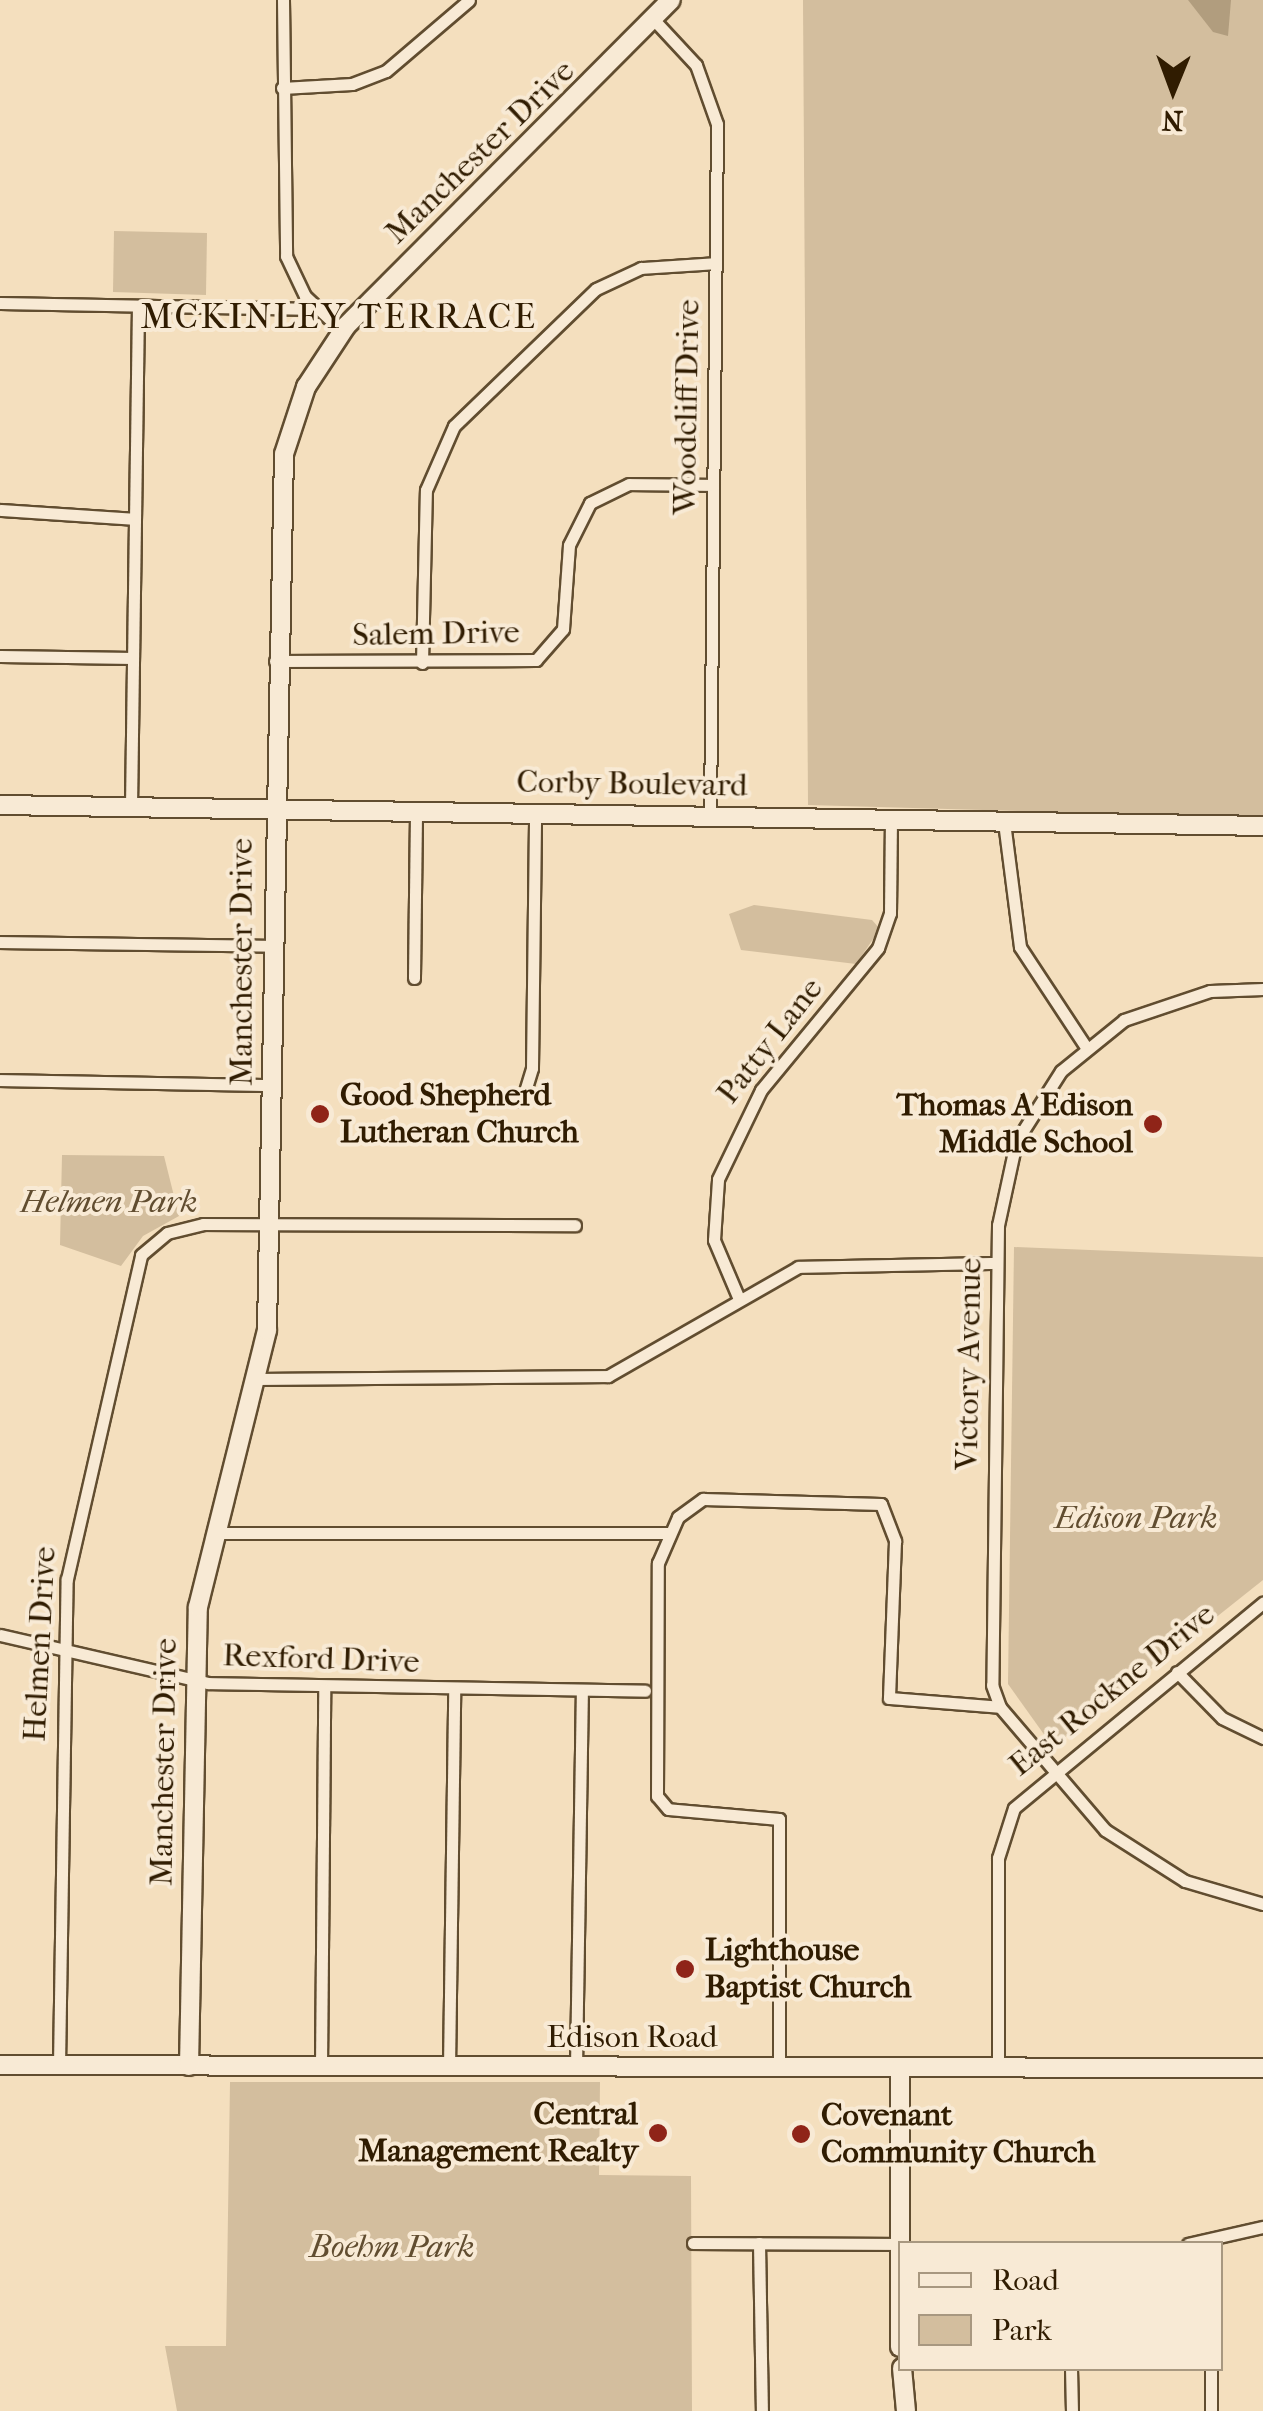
<!DOCTYPE html>
<style>
body{margin:0}
#map{position:relative;width:1263px;height:2411px;overflow:hidden;background:#f4dfbe;font-family:"IM FELL French Canon",serif}
div>[style]{position:absolute}
[style*='--x']{left:calc(var(--x)*1px);top:calc(var(--y)*1px);width:calc(var(--w)*1px);rotate:calc(var(--a)*1deg)}
.green>*{inset:0;background:#d3be9e}
.water>*{inset:0;background:#b19d7e}
.roads{filter:drop-shadow(2px 0 #614d30) drop-shadow(-2px 0 #614d30) drop-shadow(0 2px #614d30) drop-shadow(0 -2px #614d30)}
.street>*{height:11px;margin:-5.5px;padding:0 5.5px;transform-origin:5.5px;border-radius:5.5px;background:#f8ead5}
.secondary>*{height:18px;margin:-9px;padding:0 9px;transform-origin:9px;border-radius:9px;background:#f8ead5}
.dots>*{width:28px;height:28px;translate:-50% -50%;box-sizing:border-box;border:5px solid #f8ead5;border-radius:50%}
span{translate:-50% -50%;white-space:nowrap;text-align:center;line-height:1.15;-webkit-text-stroke:8px #f8ead5;paint-order:stroke}
.street-label{font-size:32px;color:#301c01}
.poi-label{font-size:32px;color:#301c01;font-weight:700}
.left{translate:0 -50%;text-align:left}
.right{translate:-100% -50%;text-align:right}
.park-label{font-size:32px;color:#614d30;font-style:italic}
.neighbourhood-label{font-size:35px;color:#301c01;letter-spacing:2.5px}
.legend{position:absolute;left:898px;top:2241px;width:325px;height:130px;box-sizing:border-box;background:#f8ead5;border:2px solid #a89880;margin:0;padding:12px 18px;list-style:none;font-size:30px;color:#301c01}
.legend li{display:flex;align-items:center;gap:20px;height:50px}
.legend b{width:50px;border:2px solid #a89880}
.north{position:absolute;left:1123px;top:40px;width:100px;height:100px;-webkit-text-stroke:8px #f8ead5;paint-order:stroke;rotate:181deg;font-size:28px;font-weight:700;line-height:40px;text-align:center;color:#301c01}
.north::after{content:'';display:block;margin:auto;width:35px;height:45px;background:#301c01;clip-path:polygon(50% 0,100% 100%,50% 72%,0 100%)}
</style>
<div id="map">
<div class="green">
<i style="clip-path:polygon(803px 0,1263px 0,1263px 818px,808px 805px)"></i>
<i style="clip-path:polygon(114px 231px,207px 233px,206px 295px,113px 292px)"></i>
<i style="clip-path:polygon(754px 905px,872px 920px,880px 929px,856px 964px,741px 950px,729px 914px)"></i>
<i style="clip-path:polygon(62px 1155px,164px 1156px,179px 1216px,143px 1236px,121px 1266px,60px 1245px)"></i>
<i style="clip-path:polygon(1014px 1247px,1263px 1257px,1263px 1580px,1053px 1747px,1008px 1684px)"></i>
<i style="clip-path:polygon(230px 2082px,600px 2082px,599px 2175px,691px 2176px,692px 2411px,177px 2411px,165px 2346px,226px 2346px)"></i>
</div>
<div class="water">
<i style="clip-path:polygon(1188px 0,1231px 0,1228px 36px,1213px 32px)"></i>
</div>
<div class="roads">
<div class="street">
<i style="--x:283;--y:0;--w:256;--a:89.3"></i>
<i style="--x:286;--y:256;--w:44;--a:64.6"></i>
<i style="--x:305;--y:296;--w:51;--a:43.4"></i>
<i style="--x:655;--y:21;--w:60;--a:47"></i>
<i style="--x:696;--y:65;--w:63;--a:70.4"></i>
<i style="--x:717;--y:124;--w:691;--a:90.58"></i>
<i style="--x:282;--y:88;--w:70;--a:-3.3"></i>
<i style="--x:352;--y:84;--w:36;--a:-21"></i>
<i style="--x:386;--y:71;--w:109;--a:-40.5"></i>
<i style="--x:0;--y:303;--w:317;--a:1.1"></i>
<i style="--x:0;--y:510;--w:135;--a:3.8"></i>
<i style="--x:0;--y:656;--w:133;--a:0.9"></i>
<i style="--x:275;--y:661;--w:261;--a:-0.2"></i>
<i style="--x:536;--y:660;--w:41;--a:-48.9"></i>
<i style="--x:563;--y:629;--w:84;--a:-85.9"></i>
<i style="--x:569;--y:545;--w:47;--a:-63.4"></i>
<i style="--x:590;--y:503;--w:43;--a:-26"></i>
<i style="--x:629;--y:484;--w:84;--a:0.7"></i>
<i style="--x:422;--y:663;--w:173;--a:-88.7"></i>
<i style="--x:426;--y:490;--w:70;--a:-66.4"></i>
<i style="--x:454;--y:426;--w:197;--a:-44"></i>
<i style="--x:596;--y:289;--w:50;--a:-25"></i>
<i style="--x:641;--y:268;--w:75;--a:-3.8"></i>
<i style="--x:131;--y:807;--w:501;--a:-89.2"></i>
<i style="--x:1004;--y:822;--w:126;--a:82.7"></i>
<i style="--x:1020;--y:947;--w:120;--a:56.6"></i>
<i style="--x:0;--y:942;--w:272;--a:0.8"></i>
<i style="--x:414;--y:978;--w:167;--a:-89.3"></i>
<i style="--x:1263;--y:989;--w:53;--a:177.8"></i>
<i style="--x:1210;--y:991;--w:91;--a:161.4"></i>
<i style="--x:1124;--y:1020;--w:81;--a:141"></i>
<i style="--x:1061;--y:1071;--w:84;--a:122.4"></i>
<i style="--x:1016;--y:1142;--w:85;--a:102.2"></i>
<i style="--x:998;--y:1225;--w:460;--a:90.7"></i>
<i style="--x:992;--y:1685;--w:23;--a:70"></i>
<i style="--x:1000;--y:1707;--w:162;--a:49.5"></i>
<i style="--x:1105;--y:1830;--w:95;--a:32.5"></i>
<i style="--x:1185;--y:1881;--w:81;--a:16.4"></i>
<i style="--x:0;--y:1080;--w:271;--a:1.1"></i>
<i style="--x:522;--y:1101;--w:34;--a:-73"></i>
<i style="--x:532;--y:1068;--w:256;--a:-89.3"></i>
<i style="--x:739;--y:1299;--w:64;--a:-113"></i>
<i style="--x:714;--y:1240;--w:61;--a:-86.2"></i>
<i style="--x:718;--y:1179;--w:99;--a:-64.2"></i>
<i style="--x:761;--y:1090;--w:184;--a:-50.5"></i>
<i style="--x:878;--y:948;--w:37;--a:-71"></i>
<i style="--x:890;--y:913;--w:93;--a:-89.4"></i>
<i style="--x:261;--y:1379;--w:347;--a:-0.5"></i>
<i style="--x:608;--y:1376;--w:219;--a:-29.8"></i>
<i style="--x:798;--y:1267;--w:199;--a:-1.2"></i>
<i style="--x:215;--y:1533;--w:455;--a:0"></i>
<i style="--x:0;--y:1635;--w:213;--a:13"></i>
<i style="--x:208;--y:1683;--w:437;--a:1"></i>
<i style="--x:1177;--y:1672;--w:64;--a:45.6"></i>
<i style="--x:1222;--y:1718;--w:46;--a:26"></i>
<i style="--x:59;--y:2065;--w:486;--a:-89.1"></i>
<i style="--x:67;--y:1579;--w:332;--a:-77.1"></i>
<i style="--x:141;--y:1255;--w:34;--a:-40"></i>
<i style="--x:167;--y:1233;--w:37;--a:-14"></i>
<i style="--x:203;--y:1224;--w:372;--a:0.2"></i>
<i style="--x:321;--y:2066;--w:377;--a:-89.5"></i>
<i style="--x:449;--y:2067;--w:377;--a:-89.2"></i>
<i style="--x:576;--y:2067;--w:377;--a:-89.1"></i>
<i style="--x:779;--y:2067;--w:248;--a:-90"></i>
<i style="--x:779;--y:1819;--w:111;--a:-174.9"></i>
<i style="--x:668;--y:1809;--w:17;--a:-130"></i>
<i style="--x:657;--y:1796;--w:233;--a:-89.8"></i>
<i style="--x:658;--y:1563;--w:50;--a:-66.5"></i>
<i style="--x:678;--y:1517;--w:31;--a:-36"></i>
<i style="--x:703;--y:1499;--w:178;--a:1.6"></i>
<i style="--x:881;--y:1504;--w:40;--a:69"></i>
<i style="--x:895;--y:1541;--w:157;--a:92.2"></i>
<i style="--x:889;--y:1698;--w:111;--a:4.6"></i>
<i style="--x:998;--y:2067;--w:209;--a:-90"></i>
<i style="--x:998;--y:1858;--w:52;--a:-72.3"></i>
<i style="--x:1014;--y:1808;--w:323;--a:-39.5"></i>
<i style="--x:693;--y:2243;--w:207;--a:0.3"></i>
<i style="--x:759;--y:2243;--w:168;--a:89"></i>
<i style="--x:1188;--y:2244;--w:77;--a:-12.8"></i>
<i style="--x:1071;--y:2368;--w:43;--a:88.7"></i>
<i style="--x:1211;--y:2411;--w:43;--a:-90"></i>
</div>
<div class="secondary">
<i style="--x:0;--y:805;--w:1263;--a:0.95"></i>
<i style="--x:0;--y:2065;--w:1263;--a:0.14"></i>
<i style="--x:189;--y:2066;--w:459;--a:-88.9"></i>
<i style="--x:198;--y:1607;--w:285;--a:-76"></i>
<i style="--x:267;--y:1330;--w:876;--a:-88.89"></i>
<i style="--x:284;--y:454;--w:71;--a:-71.8"></i>
<i style="--x:306;--y:387;--w:73;--a:-56.7"></i>
<i style="--x:346;--y:326;--w:460;--a:-45.1"></i>
<i style="--x:900;--y:2068;--w:279;--a:90"></i>
<i style="--x:902;--y:2368;--w:43;--a:84.7"></i>
</div>
</div>
<div class="dots">
<i style="left:320px;top:1114px;background:#8f2418"></i>
<i style="left:1153px;top:1124px;background:#8f2418"></i>
<i style="left:685px;top:1969px;background:#8f2418"></i>
<i style="left:658px;top:2133px;background:#8f2418"></i>
<i style="left:801px;top:2134px;background:#8f2418"></i>
</div>
<div class="street-label">
<span style="left:480px;top:152px;rotate:-44deg">Manchester Drive</span>
<span style="left:687px;top:407px;rotate:-89deg">Woodcliff Drive</span>
<span style="left:436px;top:634px;rotate:-1deg">Salem Drive</span>
<span style="left:632px;top:784px;rotate:1deg">Corby Boulevard</span>
<span style="left:242px;top:962px;rotate:-90deg">Manchester Drive</span>
<span style="left:770px;top:1041px;rotate:-52deg">Patty Lane</span>
<span style="left:969px;top:1364px;rotate:-89deg">Victory Avenue</span>
<span style="left:40px;top:1644px;rotate:-87deg">Helmen Drive</span>
<span style="left:321px;top:1659px;rotate:2deg">Rexford Drive</span>
<span style="left:1112px;top:1690px;rotate:-39deg">East Rockne Drive</span>
<span style="left:164px;top:1762px;rotate:-89deg">Manchester Drive</span>
<span style="left:632px;top:2037px">Edison Road</span>
</div>
<div class="poi-label">
<span class="left" style="left:340px;top:1114px">Good Shepherd<br>Lutheran Church</span>
<span class="right" style="left:1133px;top:1124px">Thomas A Edison<br>Middle School</span>
<span class="left" style="left:705px;top:1969px">Lighthouse<br>Baptist Church</span>
<span class="right" style="left:638px;top:2133px">Central<br>Management Realty</span>
<span class="left" style="left:821px;top:2134px">Covenant<br>Community Church</span>
</div>
<div class="park-label">
<span style="left:109px;top:1202px">Helmen Park</span>
<span style="left:1136px;top:1518px">Edison Park</span>
<span style="left:392px;top:2247px">Boehm Park</span>
</div>
<div class="neighbourhood-label">
<span style="left:339px;top:317px">MCKINLEY TERRACE</span>
</div>
<ul class="legend">
<li><b style="height:12px;background:#f8ead5"></b>Road</li>
<li><b style="height:28px;background:#d3be9e"></b>Park</li>
</ul>
<div class="north">N</div>
</div>
